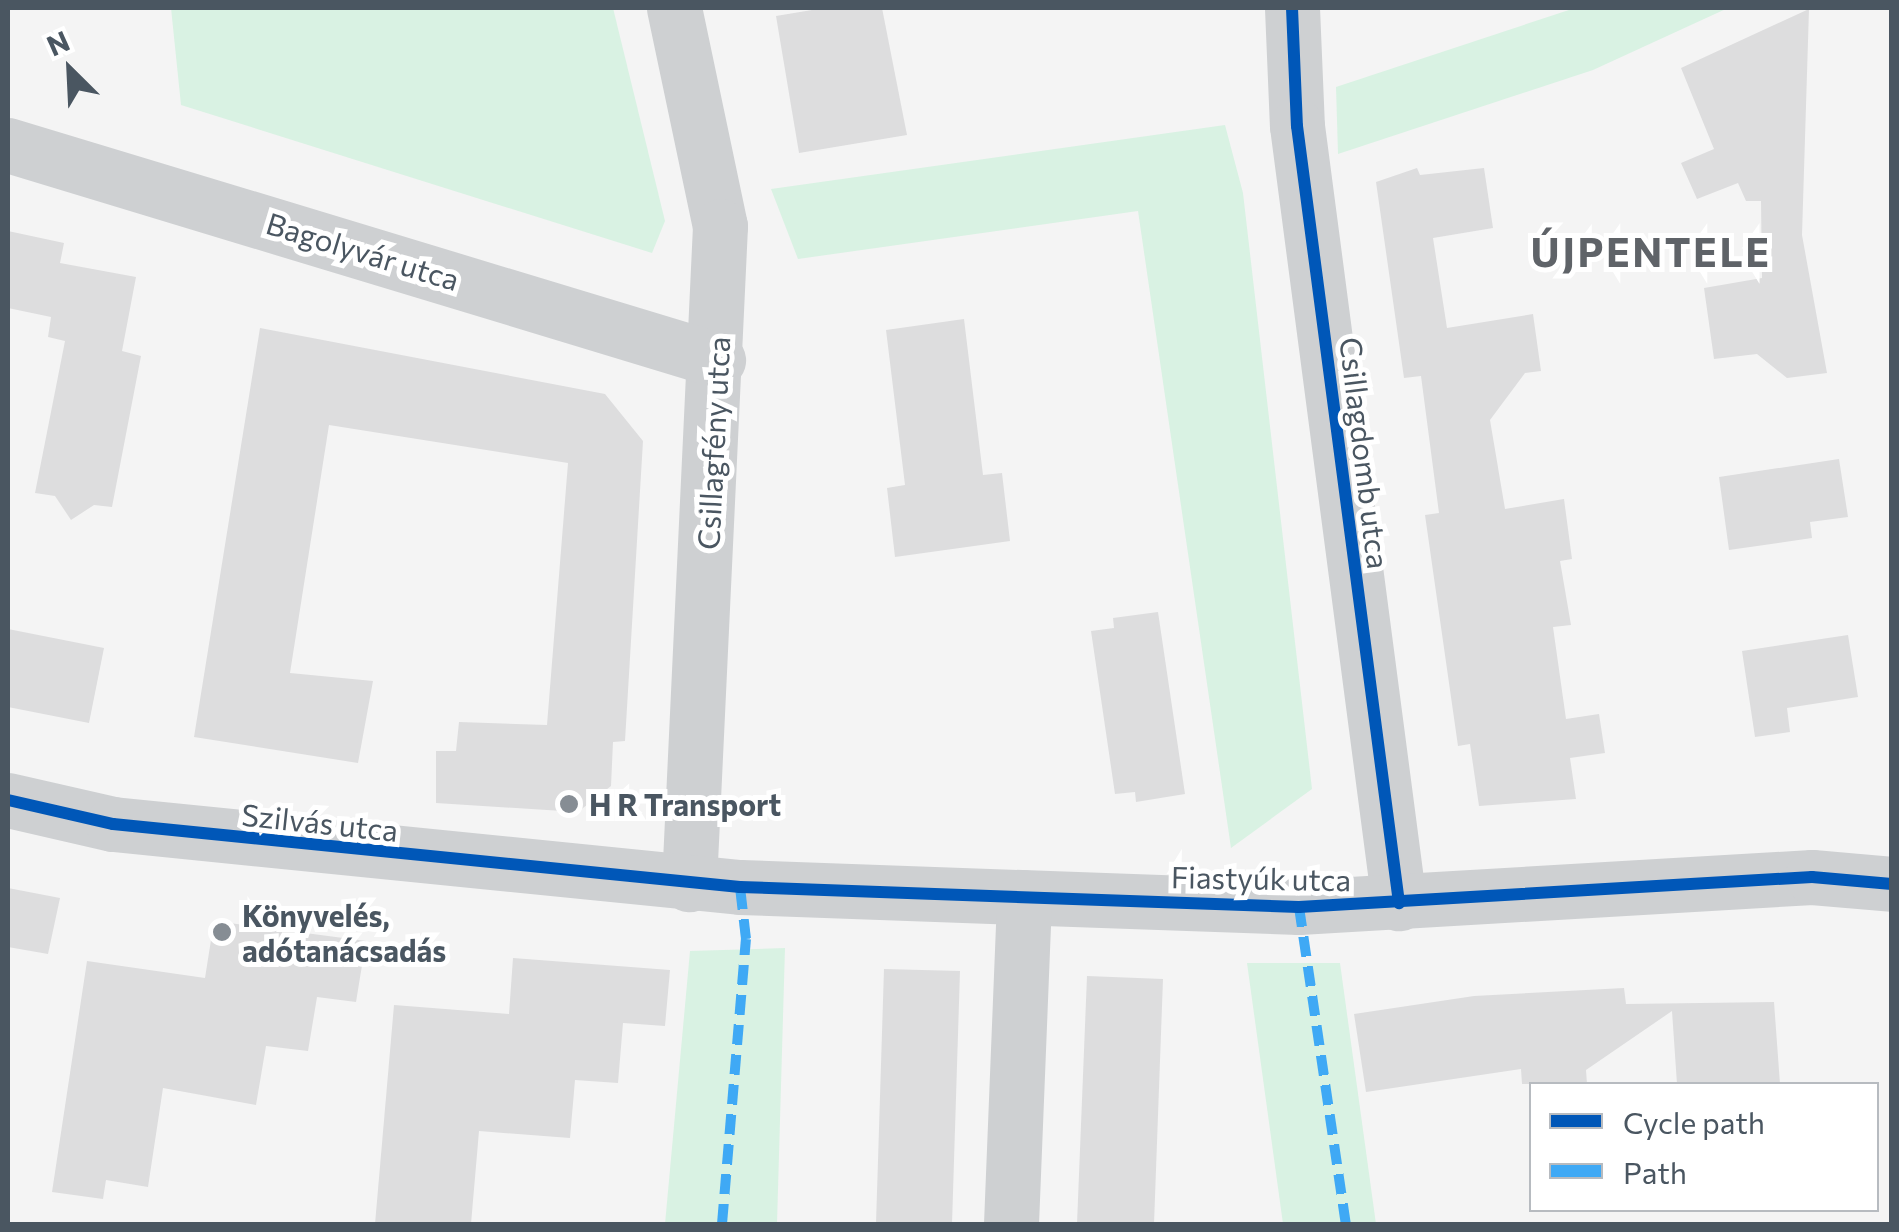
<!DOCTYPE html>
<meta charset="utf-8">
<style>
body{margin:0}
#map{position:relative;width:1899px;height:1232px;overflow:hidden;background:#f4f4f4;font-family:Commissioner,sans-serif}
div>[style]{position:absolute}
[style*='--x']{left:calc(var(--x)*1px);top:calc(var(--y)*1px);width:calc(var(--w)*1px);rotate:calc(var(--a)*1deg)}
.green>*{inset:0;background:#d9f2e3}
.building>*{inset:0;background:#ddddde}
.minor>*{height:55px;margin:-27.5px;padding:0 27.5px;transform-origin:27.5px;border-radius:27.5px;background:#ced0d2}
.quiet>*{height:10px;margin-top:-5px;transform-origin:0;background:repeating-linear-gradient(90deg,#3fa9f5 0 20px,transparent 0 30px)}
.cycleway>*{height:12px;margin:-6px;padding:0 6px;transform-origin:6px;border-radius:6px;background:#0057b8}
.dots>*{width:28px;height:28px;translate:-50% -50%;box-sizing:border-box;border:5px solid #fff;border-radius:50%}
span{translate:-50% -50%;white-space:nowrap;text-align:center;line-height:1.15;-webkit-text-stroke:10px #fff;paint-order:stroke}
.street-label{font-size:30px;color:#4a5661}
.poi-label{font-size:30px;color:#4a5661;font-weight:700}
.left{translate:0 -50%;text-align:left}
.district-label{font-size:40px;color:#5f6368;font-weight:700;letter-spacing:2.5px}
.frame{position:absolute;inset:0;border:10px solid #4a5661;pointer-events:none}
.legend{position:absolute;left:1529px;top:1082px;width:350px;height:130px;box-sizing:border-box;background:#fff;border:2px solid #b7bbc0;margin:0;padding:12px 18px;list-style:none;font-size:30px;color:#4a5661}
.legend li{display:flex;align-items:center;gap:20px;height:50px}
.legend b{width:50px;border:2px solid #b7bbc0}
.north{position:absolute;left:20px;top:20px;width:100px;height:100px;-webkit-text-stroke:8px #fff;paint-order:stroke;rotate:336deg;font-size:28px;font-weight:700;line-height:40px;text-align:center;color:#4a5661}
.north::after{content:'';display:block;margin:auto;width:35px;height:45px;background:#4a5661;clip-path:polygon(50% 0,100% 100%,50% 72%,0 100%)}
</style>
<div id="map">
<div class="green">
<i style="clip-path:polygon(171px 8px,613px 8px,665px 221px,652px 253px,181px 105px)"></i>
<i style="clip-path:polygon(1575px 8px,1728px 8px,1593px 70px,1338px 154px,1336px 87px)"></i>
<i style="clip-path:polygon(1225px 125px,1243px 193px,1312px 789px,1231px 848px,1138px 211px,798px 259px,771px 189px)"></i>
<i style="clip-path:polygon(785px 948px,777px 1224px,665px 1224px,690px 951px)"></i>
<i style="clip-path:polygon(1247px 963px,1340px 963px,1376px 1224px,1283px 1224px)"></i>
</div>
<div class="building">
<i style="clip-path:polygon(824px 8px,882px 8px,907px 135px,799px 153px,776px 16px)"></i>
<i style="clip-path:polygon(1809px 9px,1802px 235px,1827px 373px,1787px 378px,1757px 354px,1714px 359px,1704px 288px,1762px 278px,1761px 201px,1746px 201px,1738px 183px,1697px 199px,1681px 163px,1714px 149px,1681px 68px)"></i>
<i style="clip-path:polygon(1417px 168px,1420px 175px,1484px 168px,1493px 228px,1433px 238px,1447px 328px,1533px 314px,1541px 371px,1525px 373px,1490px 420px,1505px 509px,1564px 499px,1572px 559px,1560px 561px,1571px 625px,1553px 627px,1566px 719px,1599px 714px,1605px 753px,1570px 758px,1576px 799px,1479px 806px,1470px 744px,1458px 746px,1425px 515px,1439px 513px,1421px 376px,1404px 378px,1376px 182px)"></i>
<i style="clip-path:polygon(8px 231px,64px 243px,60px 263px,136px 277px,122px 351px,141px 356px,112px 507px,94px 505px,71px 520px,55px 496px,35px 493px,65px 341px,48px 337px,51px 317px,8px 308px)"></i>
<i style="clip-path:polygon(964px 319px,983px 475px,1002px 473px,1010px 541px,895px 557px,887px 488px,905px 485px,886px 330px)"></i>
<i style="clip-path:polygon(260px 328px,605px 394px,643px 441px,625px 741px,613px 742px,611px 786px,578px 812px,436px 803px,436px 751px,456px 751px,459px 722px,547px 725px,568px 463px,329px 425px,290px 673px,373px 681px,358px 763px,194px 737px)"></i>
<i style="clip-path:polygon(1839px 459px,1848px 517px,1810px 522px,1812px 538px,1729px 550px,1719px 477px)"></i>
<i style="clip-path:polygon(1158px 612px,1185px 794px,1136px 802px,1135px 792px,1115px 794px,1091px 631px,1114px 628px,1113px 618px)"></i>
<i style="clip-path:polygon(8px 629px,104px 648px,89px 723px,8px 707px)"></i>
<i style="clip-path:polygon(1848px 635px,1858px 697px,1787px 708px,1790px 732px,1755px 737px,1742px 651px)"></i>
<i style="clip-path:polygon(8px 888px,60px 898px,48px 954px,8px 947px)"></i>
<i style="clip-path:polygon(214px 921px,366px 941px,356px 1002px,317px 997px,308px 1051px,266px 1046px,256px 1105px,163px 1088px,148px 1187px,106px 1180px,103px 1199px,52px 1192px,87px 961px,205px 978px)"></i>
<i style="clip-path:polygon(513px 958px,670px 970px,665px 1026px,623px 1023px,618px 1083px,575px 1080px,570px 1138px,479px 1131px,471px 1224px,375px 1224px,394px 1005px,509px 1014px)"></i>
<i style="clip-path:polygon(884px 969px,960px 971px,952px 1224px,876px 1224px)"></i>
<i style="clip-path:polygon(1087px 976px,1163px 979px,1154px 1224px,1077px 1224px)"></i>
<i style="clip-path:polygon(1624px 988px,1626px 1004px,1774px 1002px,1780px 1084px,1677px 1084px,1672px 1011px,1586px 1070px,1587px 1084px,1522px 1084px,1521px 1069px,1366px 1092px,1354px 1014px,1474px 996px)"></i>
</div>
<div class="minor">
<i style="--x:674;--y:8;--w:223;--a:78.1"></i>
<i style="--x:720;--y:226;--w:659;--a:92.7"></i>
<i style="--x:1292;--y:8;--w:118;--a:87.6"></i>
<i style="--x:1297;--y:126;--w:784;--a:82.52"></i>
<i style="--x:8;--y:145;--w:742;--a:16.85"></i>
<i style="--x:8;--y:800;--w:108;--a:12.9"></i>
<i style="--x:113;--y:824;--w:630;--a:5.74"></i>
<i style="--x:740;--y:887;--w:559;--a:2.05"></i>
<i style="--x:1299;--y:907;--w:514;--a:-3.35"></i>
<i style="--x:1812;--y:877;--w:80;--a:5"></i>
<i style="--x:1011;--y:1224;--w:327;--a:-87.7"></i>
</div>
<div class="quiet">
<i style="--x:1299;--y:907;--w:320;--a:81.6"></i>
<i style="--x:722;--y:1224;--w:286;--a:-85.2"></i>
<i style="--x:746;--y:939;--w:52;--a:-96.6"></i>
</div>
<div class="cycleway">
<i style="--x:1292;--y:8;--w:118;--a:87.6"></i>
<i style="--x:1297;--y:126;--w:784;--a:82.52"></i>
<i style="--x:8;--y:800;--w:108;--a:12.9"></i>
<i style="--x:113;--y:824;--w:630;--a:5.74"></i>
<i style="--x:740;--y:887;--w:559;--a:2.05"></i>
<i style="--x:1299;--y:907;--w:514;--a:-3.35"></i>
<i style="--x:1812;--y:877;--w:80;--a:5"></i>
</div>
<div class="dots">
<i style="left:569px;top:804px;background:#868d94"></i>
<i style="left:222px;top:932px;background:#868d94"></i>
</div>
<div class="street-label">
<span style="left:363px;top:251px;rotate:17deg">Bagolyvár utca</span>
<span style="left:713px;top:443px;rotate:-87deg">Csillagfény utca</span>
<span style="left:1365px;top:453px;rotate:83deg">Csillagdomb utca</span>
<span style="left:320px;top:822px;rotate:6deg">Szilvás utca</span>
<span style="left:1261px;top:878px;rotate:1deg">Fiastyúk utca</span>
</div>
<div class="poi-label">
<span class="left" style="left:589px;top:804px">H R Transport</span>
<span class="left" style="left:242px;top:932px">Könyvelés,<br>adótanácsadás</span>
</div>
<div class="district-label">
<span style="left:1651px;top:251px">ÚJPENTELE</span>
</div>
<div class="frame"></div>
<ul class="legend">
<li><b style="height:12px;background:#0057b8"></b>Cycle path</li>
<li><b style="height:12px;background:#3fa9f5"></b>Path</li>
</ul>
<div class="north">N</div>
</div>
